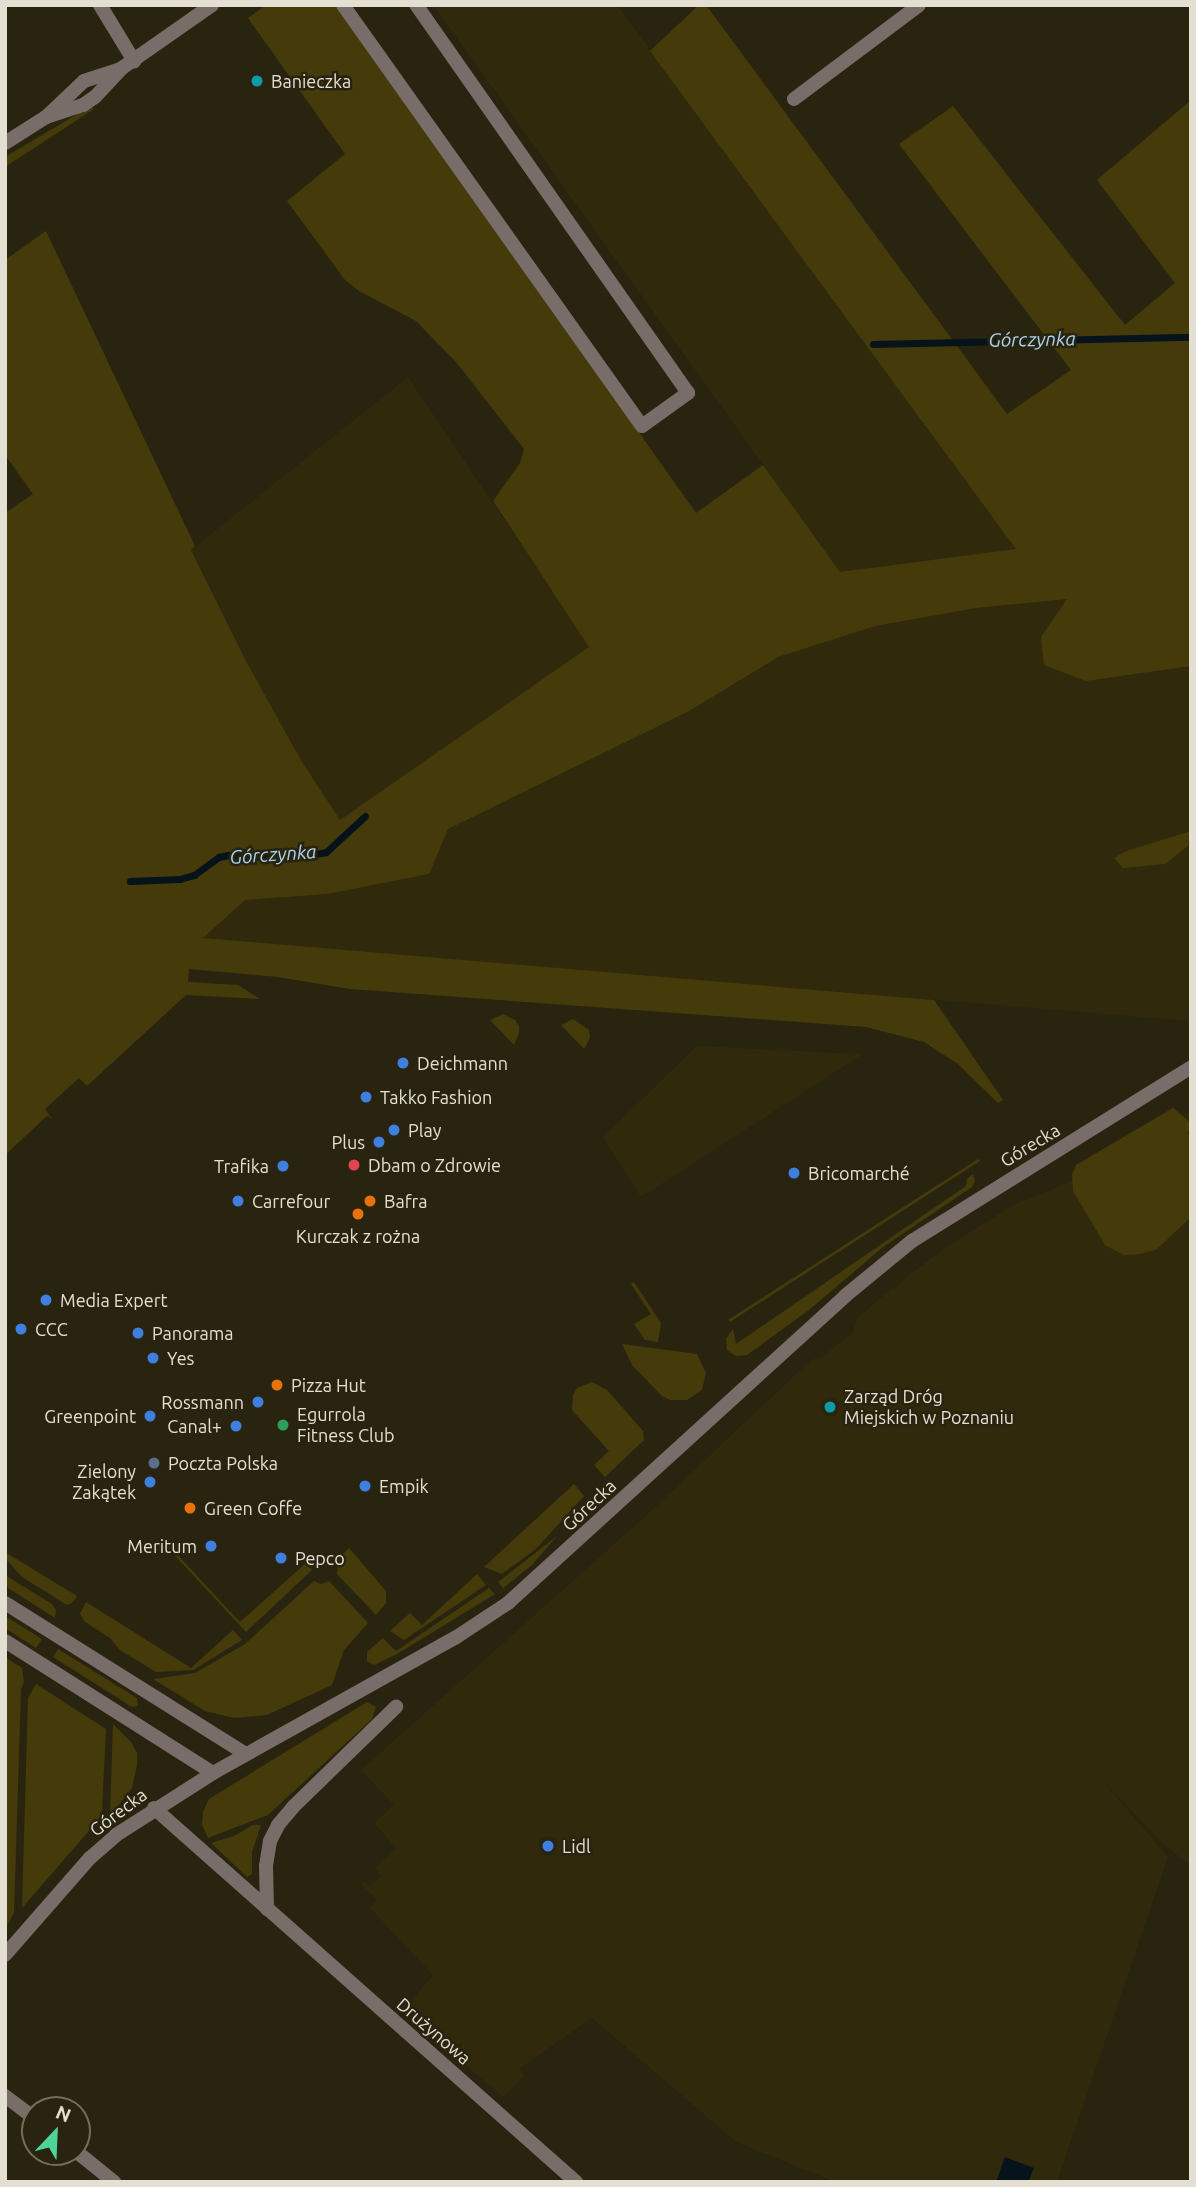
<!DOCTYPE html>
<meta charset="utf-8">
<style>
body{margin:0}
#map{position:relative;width:1196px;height:2187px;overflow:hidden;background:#29240f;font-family:Ubuntu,sans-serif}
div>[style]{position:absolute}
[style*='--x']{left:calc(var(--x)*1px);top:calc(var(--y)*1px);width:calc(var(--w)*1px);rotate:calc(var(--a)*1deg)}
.built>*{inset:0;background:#30290b}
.green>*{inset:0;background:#453b0a}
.water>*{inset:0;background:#07131b}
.stream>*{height:7px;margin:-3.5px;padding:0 3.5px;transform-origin:3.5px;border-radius:3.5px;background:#07131b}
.minor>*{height:14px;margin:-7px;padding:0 7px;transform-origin:7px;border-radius:7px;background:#796d6a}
.tertiary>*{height:14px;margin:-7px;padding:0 7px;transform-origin:7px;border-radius:7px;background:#796d6a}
.dots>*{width:19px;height:19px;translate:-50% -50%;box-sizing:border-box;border:4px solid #29240f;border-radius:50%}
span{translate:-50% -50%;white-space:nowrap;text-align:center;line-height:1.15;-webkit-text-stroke:5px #29240f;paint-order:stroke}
.poi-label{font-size:18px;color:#e3e0d3}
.left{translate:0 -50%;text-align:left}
.right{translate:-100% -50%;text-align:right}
.street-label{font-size:18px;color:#e3e0d3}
.water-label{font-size:19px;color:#a9d4f1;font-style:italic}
.frame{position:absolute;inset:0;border:7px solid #e3e0d3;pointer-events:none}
.north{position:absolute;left:21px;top:2096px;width:70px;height:70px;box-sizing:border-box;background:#29240f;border:2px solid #736f5d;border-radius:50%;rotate:23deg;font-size:19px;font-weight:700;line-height:28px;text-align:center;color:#e3e0d3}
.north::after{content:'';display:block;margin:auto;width:24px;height:32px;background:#4fd399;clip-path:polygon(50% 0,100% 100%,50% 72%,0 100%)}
</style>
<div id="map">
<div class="built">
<i style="clip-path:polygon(433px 5px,617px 5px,1017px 549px,1191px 581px,1191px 1021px,192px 938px,5px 871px,272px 863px,840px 572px)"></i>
<i style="clip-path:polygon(408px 377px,590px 647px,340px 821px,302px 762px,246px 661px,191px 550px)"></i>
<i style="clip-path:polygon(697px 1046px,838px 1053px,863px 1054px,641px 1197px,603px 1137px)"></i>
<i style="clip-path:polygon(1191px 1111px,1191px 1866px,1161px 1842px,1098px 1775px,1168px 1857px,1057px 2182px,835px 2182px,736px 2142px,592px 2018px,520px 2068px,524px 2076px,503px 2097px,403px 2011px,433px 1975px,370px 1908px,377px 1899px,361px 1885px,364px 1881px,370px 1886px,381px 1876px,375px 1868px,396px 1848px,374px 1823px,394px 1805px,361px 1770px,650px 1512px,811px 1360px,824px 1356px,853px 1332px,857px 1318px,892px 1288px,894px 1290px,906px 1277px,950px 1245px,1013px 1205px,1079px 1178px)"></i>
</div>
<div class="green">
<i style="clip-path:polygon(266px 5px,337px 5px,696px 513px,763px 465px,840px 572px,1016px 549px,650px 51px,699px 5px,706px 5px,1007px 414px,1071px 370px,899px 144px,953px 106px,1125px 325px,1175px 283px,1097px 180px,1191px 100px,1191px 666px,1086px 681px,1044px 665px,1041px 637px,1067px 599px,976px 608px,875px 626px,778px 657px,691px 710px,448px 829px,429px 874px,327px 894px,245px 900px,203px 938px,934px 1000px,1003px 1100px,998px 1103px,958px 1064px,924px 1042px,866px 1027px,350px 989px,278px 977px,189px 969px,188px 982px,238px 985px,260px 999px,186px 995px,87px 1086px,79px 1078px,45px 1109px,52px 1119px,47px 1116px,5px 1155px,5px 513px,33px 494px,5px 455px,5px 260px,46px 231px,195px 546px,191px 550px,246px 661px,302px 762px,340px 820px,589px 647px,493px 501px,520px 463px,524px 449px,456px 362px,416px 321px,359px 291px,345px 280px,287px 201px,345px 154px,248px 18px)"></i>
<i style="clip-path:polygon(91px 106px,94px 109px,5px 167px,5px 157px)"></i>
<i style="clip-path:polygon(1191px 831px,1188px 846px,1165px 864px,1123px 868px,1114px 858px,1126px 851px)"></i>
<i style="clip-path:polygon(503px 1014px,515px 1020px,519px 1026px,519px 1033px,514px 1045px,490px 1020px)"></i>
<i style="clip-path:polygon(573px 1019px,589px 1030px,590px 1038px,584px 1049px,561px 1025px)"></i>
<i style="clip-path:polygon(1173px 1108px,1191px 1123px,1188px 1134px,1191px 1138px,1191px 1217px,1157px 1249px,1141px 1254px,1124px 1255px,1105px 1245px,1073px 1191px,1072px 1174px,1076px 1165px)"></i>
<i style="clip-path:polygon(978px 1159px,980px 1161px,730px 1322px,728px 1320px)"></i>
<i style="clip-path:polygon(973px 1174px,975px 1181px,972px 1187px,883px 1247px,809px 1310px,747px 1355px,736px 1356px,727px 1350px,726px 1339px,733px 1329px,736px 1344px,966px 1186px,967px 1179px)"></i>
<i style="clip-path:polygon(634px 1282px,661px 1323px,658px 1342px,645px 1340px,634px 1324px,651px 1314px,631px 1284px)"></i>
<i style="clip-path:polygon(622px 1344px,697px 1354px,706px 1373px,702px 1390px,687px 1400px,670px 1400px,662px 1396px,632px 1365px)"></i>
<i style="clip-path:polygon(592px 1382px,607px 1390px,643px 1431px,644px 1440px,605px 1477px,594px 1465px,609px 1451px,572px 1410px,573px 1395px,577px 1388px)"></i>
<i style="clip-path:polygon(574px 1484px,584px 1496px,536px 1549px,502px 1574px,484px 1567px)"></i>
<i style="clip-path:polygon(557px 1536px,532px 1565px,503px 1588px,498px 1582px)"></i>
<i style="clip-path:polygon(170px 1547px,240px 1622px,306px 1563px,312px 1570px,246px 1632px,168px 1548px)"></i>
<i style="clip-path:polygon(349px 1548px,386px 1591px,386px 1603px,376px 1615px,337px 1574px,339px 1558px)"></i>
<i style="clip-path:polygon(5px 1552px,77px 1596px,72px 1603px,67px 1605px,22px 1577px,5px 1558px)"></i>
<i style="clip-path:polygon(477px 1574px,486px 1585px,404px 1640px,390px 1631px,410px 1613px,422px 1625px)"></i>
<i style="clip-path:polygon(5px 1575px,52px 1604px,56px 1610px,55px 1618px,8px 1588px)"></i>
<i style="clip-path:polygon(314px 1581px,321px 1584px,329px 1581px,368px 1623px,344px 1650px,332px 1685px,267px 1715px,234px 1718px,205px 1711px,153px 1679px,195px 1673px,245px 1644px)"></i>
<i style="clip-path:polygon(489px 1588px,495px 1594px,397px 1654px,374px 1665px,367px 1661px,367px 1652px,383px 1638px,396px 1651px)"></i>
<i style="clip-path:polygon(86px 1602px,191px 1668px,233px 1630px,242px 1640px,193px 1670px,156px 1672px,120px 1650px,110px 1638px,85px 1622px,80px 1614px)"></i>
<i style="clip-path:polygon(5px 1616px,42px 1639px,36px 1648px,5px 1628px)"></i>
<i style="clip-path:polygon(58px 1649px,137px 1698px,138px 1706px,132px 1707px,53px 1657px)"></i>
<i style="clip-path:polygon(5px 1657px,22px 1668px,24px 1682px,21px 1689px,14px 1913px,5px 1929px)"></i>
<i style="clip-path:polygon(36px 1684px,106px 1729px,102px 1810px,100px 1818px,22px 1908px,28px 1698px)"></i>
<i style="clip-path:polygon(367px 1702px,376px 1707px,372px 1719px,268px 1815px,208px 1838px,202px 1825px,203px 1812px,209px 1799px)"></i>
<i style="clip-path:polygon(113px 1724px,131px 1742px,137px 1753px,137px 1765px,132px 1788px,110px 1816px)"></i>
<i style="clip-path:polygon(253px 1825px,261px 1825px,252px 1852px,252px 1874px,247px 1877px,211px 1843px,234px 1836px)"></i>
</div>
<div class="water">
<i style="clip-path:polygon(1005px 2157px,1034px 2168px,1028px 2182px,996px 2182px)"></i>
</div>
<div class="stream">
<i style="--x:873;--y:344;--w:318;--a:-1.3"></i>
<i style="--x:130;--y:881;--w:50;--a:-2.3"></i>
<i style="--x:180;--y:879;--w:15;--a:-16"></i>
<i style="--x:194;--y:875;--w:31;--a:-36"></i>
<i style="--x:219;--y:857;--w:9;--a:-13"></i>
<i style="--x:228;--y:855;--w:61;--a:2.8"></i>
<i style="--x:289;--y:858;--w:37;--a:-9"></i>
<i style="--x:326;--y:852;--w:53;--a:-42.7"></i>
</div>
<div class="minor">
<i style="--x:100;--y:5;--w:66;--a:58.7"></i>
<i style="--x:343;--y:5;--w:516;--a:54.62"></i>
<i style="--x:642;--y:426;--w:57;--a:-35.7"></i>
<i style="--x:688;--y:393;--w:474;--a:-125"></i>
<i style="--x:794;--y:99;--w:156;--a:-36.9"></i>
<i style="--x:46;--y:117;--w:39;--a:-18"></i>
<i style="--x:83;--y:105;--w:14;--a:-34"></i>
<i style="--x:95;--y:97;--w:40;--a:-47"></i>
<i style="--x:122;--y:68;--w:110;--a:-35"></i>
<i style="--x:5;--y:143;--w:49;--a:-32.4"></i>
<i style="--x:46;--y:117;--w:52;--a:-43.5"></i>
<i style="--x:84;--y:81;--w:38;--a:-18"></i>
<i style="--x:5;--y:1603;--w:284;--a:32.1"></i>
<i style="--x:5;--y:1641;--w:246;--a:32.4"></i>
<i style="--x:154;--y:1808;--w:564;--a:41.55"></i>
<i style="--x:267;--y:1909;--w:43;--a:-91.3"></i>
<i style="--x:266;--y:1866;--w:25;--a:-81"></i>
<i style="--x:270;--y:1841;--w:18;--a:-63"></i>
<i style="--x:278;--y:1825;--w:23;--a:-50"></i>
<i style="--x:293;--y:1807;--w:144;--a:-44.2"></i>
<i style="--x:5;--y:2096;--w:38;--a:37"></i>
<i style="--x:77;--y:2152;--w:48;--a:39"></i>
</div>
<div class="tertiary">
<i style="--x:5;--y:1955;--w:129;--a:-48.8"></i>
<i style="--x:90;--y:1858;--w:35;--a:-41"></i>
<i style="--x:116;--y:1835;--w:115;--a:-32.6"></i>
<i style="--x:213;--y:1773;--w:277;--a:-29.2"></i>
<i style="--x:455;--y:1638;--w:64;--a:-33.4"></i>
<i style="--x:508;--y:1603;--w:456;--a:-42.3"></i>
<i style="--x:845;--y:1296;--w:87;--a:-39.4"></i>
<i style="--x:912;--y:1241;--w:329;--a:-31.9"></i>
</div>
<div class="dots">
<i style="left:257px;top:81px;background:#0f9aa8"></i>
<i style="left:403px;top:1063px;background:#3f7fe0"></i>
<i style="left:366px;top:1097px;background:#3f7fe0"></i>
<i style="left:394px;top:1130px;background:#3f7fe0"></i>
<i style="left:379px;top:1142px;background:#3f7fe0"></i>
<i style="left:354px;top:1165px;background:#e0444e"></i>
<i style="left:283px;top:1166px;background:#3f7fe0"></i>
<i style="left:794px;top:1173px;background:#3f7fe0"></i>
<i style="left:238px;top:1201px;background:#3f7fe0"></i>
<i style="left:370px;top:1201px;background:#e8710a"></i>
<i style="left:358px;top:1214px;background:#e8710a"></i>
<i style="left:46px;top:1300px;background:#3f7fe0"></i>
<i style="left:21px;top:1329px;background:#3f7fe0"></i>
<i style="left:138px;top:1333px;background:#3f7fe0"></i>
<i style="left:153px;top:1358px;background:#3f7fe0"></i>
<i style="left:277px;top:1385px;background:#e8710a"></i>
<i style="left:258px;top:1402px;background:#3f7fe0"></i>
<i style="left:830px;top:1407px;background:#0f9aa8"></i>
<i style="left:150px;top:1416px;background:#3f7fe0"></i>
<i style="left:283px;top:1425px;background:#2e9e5b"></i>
<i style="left:236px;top:1426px;background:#3f7fe0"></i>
<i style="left:154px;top:1463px;background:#5c6f8a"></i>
<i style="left:150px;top:1482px;background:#3f7fe0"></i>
<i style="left:365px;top:1486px;background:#3f7fe0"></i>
<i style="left:190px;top:1508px;background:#e8710a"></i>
<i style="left:211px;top:1546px;background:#3f7fe0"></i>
<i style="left:281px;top:1558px;background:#3f7fe0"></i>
<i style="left:548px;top:1846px;background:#3f7fe0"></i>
</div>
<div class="poi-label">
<span class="left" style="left:271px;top:81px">Banieczka</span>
<span class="left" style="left:417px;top:1063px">Deichmann</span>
<span class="left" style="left:380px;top:1097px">Takko Fashion</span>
<span class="left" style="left:408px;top:1130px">Play</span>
<span class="right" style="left:365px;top:1142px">Plus</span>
<span class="left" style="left:368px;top:1165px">Dbam o Zdrowie</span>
<span class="right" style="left:269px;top:1166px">Trafika</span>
<span class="left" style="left:808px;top:1173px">Bricomarché</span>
<span class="left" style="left:252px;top:1201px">Carrefour</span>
<span class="left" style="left:384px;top:1201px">Bafra</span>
<span style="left:358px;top:1236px">Kurczak z rożna</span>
<span class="left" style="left:60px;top:1300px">Media Expert</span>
<span class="left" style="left:35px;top:1329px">CCC</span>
<span class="left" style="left:152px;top:1333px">Panorama</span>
<span class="left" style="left:167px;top:1358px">Yes</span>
<span class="left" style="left:291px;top:1385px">Pizza Hut</span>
<span class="left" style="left:844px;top:1407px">Zarząd Dróg<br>Miejskich w Poznaniu</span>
<span class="right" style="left:244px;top:1402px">Rossmann</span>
<span class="left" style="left:297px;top:1425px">Egurrola<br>Fitness Club</span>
<span class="right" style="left:136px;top:1416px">Greenpoint</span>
<span class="right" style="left:222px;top:1426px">Canal+</span>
<span class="left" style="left:168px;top:1463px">Poczta Polska</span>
<span class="right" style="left:136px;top:1482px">Zielony<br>Zakątek</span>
<span class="left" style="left:379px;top:1486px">Empik</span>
<span class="left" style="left:204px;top:1508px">Green Coffe</span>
<span class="right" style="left:197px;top:1546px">Meritum</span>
<span class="left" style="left:295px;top:1558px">Pepco</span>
<span class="left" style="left:562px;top:1846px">Lidl</span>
</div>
<div class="street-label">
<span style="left:1030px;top:1145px;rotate:-31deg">Górecka</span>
<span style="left:589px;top:1505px;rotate:-43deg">Górecka</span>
<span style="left:118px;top:1812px;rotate:-37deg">Górecka</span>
<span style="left:434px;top:2031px;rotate:41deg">Drużynowa</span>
</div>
<div class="water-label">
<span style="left:1032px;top:340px;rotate:-1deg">Górczynka</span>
<span style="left:273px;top:855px;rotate:-4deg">Górczynka</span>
</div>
<div class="frame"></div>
<div class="north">N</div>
</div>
